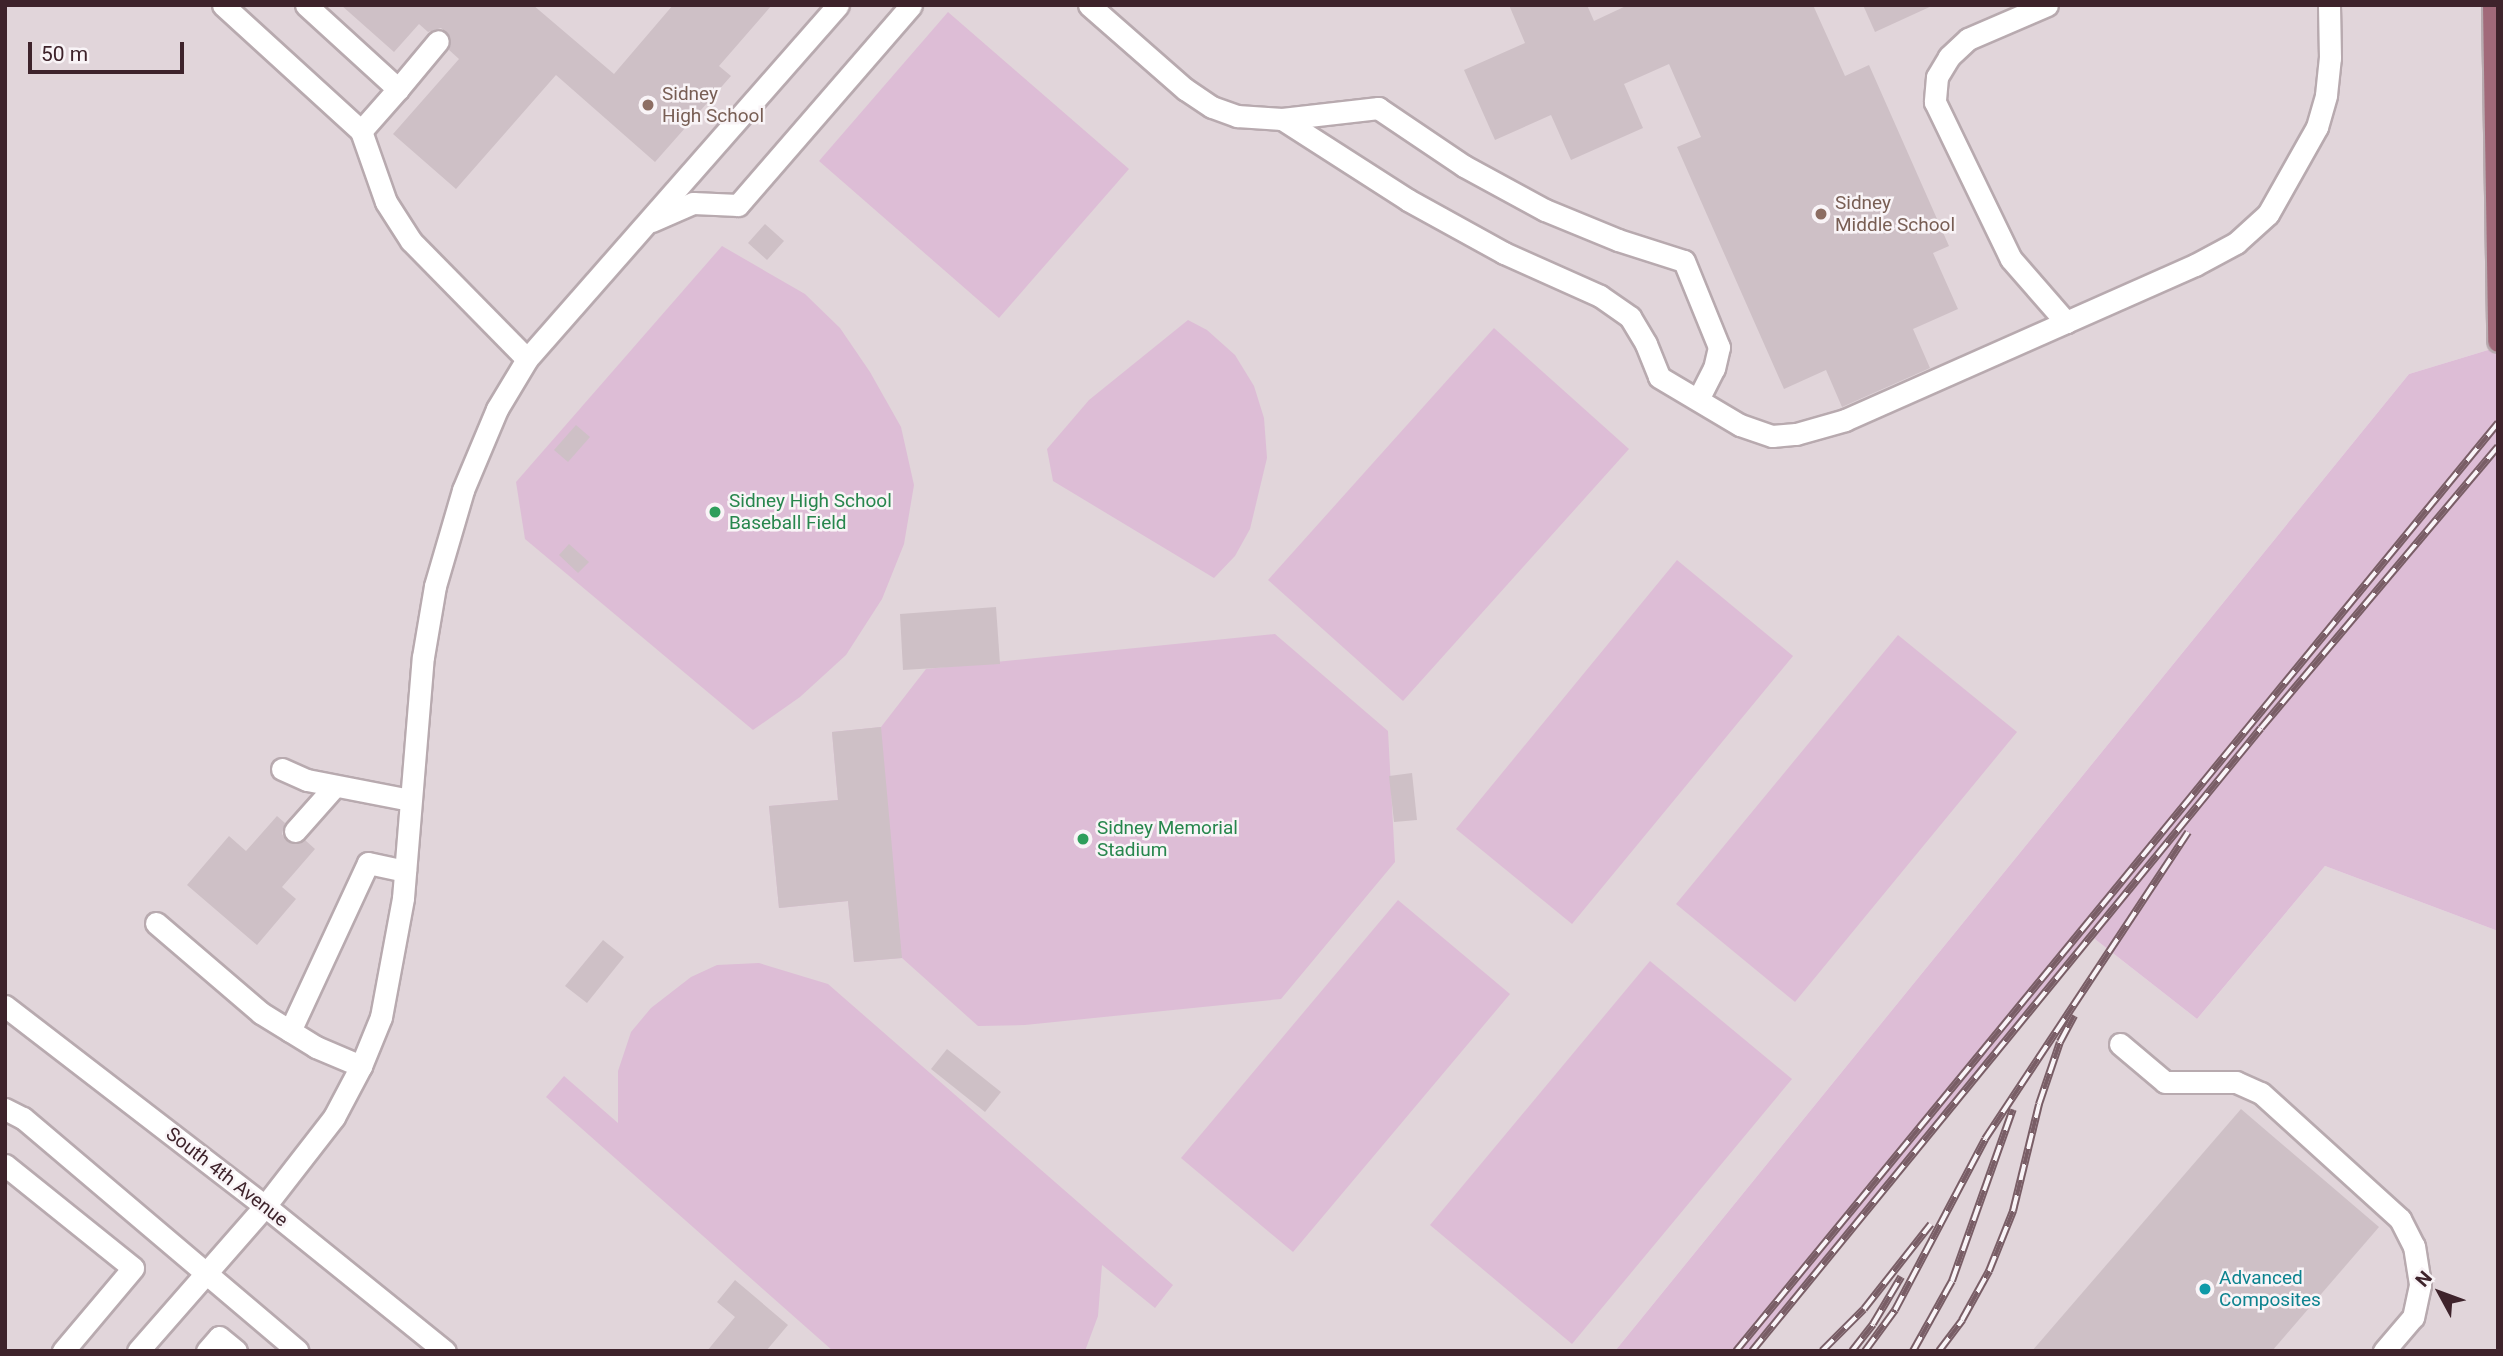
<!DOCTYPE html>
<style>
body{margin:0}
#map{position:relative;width:2503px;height:1356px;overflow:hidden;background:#ede4e8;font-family:Roboto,sans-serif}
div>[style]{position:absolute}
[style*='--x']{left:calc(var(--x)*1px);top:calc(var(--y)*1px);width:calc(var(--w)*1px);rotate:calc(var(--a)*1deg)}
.built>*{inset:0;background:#e1d5da}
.green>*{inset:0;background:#ddbdd6}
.building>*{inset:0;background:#cec0c6}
.roads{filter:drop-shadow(2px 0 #b8aaaf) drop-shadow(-2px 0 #b8aaaf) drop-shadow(0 2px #b8aaaf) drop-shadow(0 -2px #b8aaaf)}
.minor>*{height:21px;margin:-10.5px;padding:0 10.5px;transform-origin:10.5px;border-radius:10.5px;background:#fff}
.major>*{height:21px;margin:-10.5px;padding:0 10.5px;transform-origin:10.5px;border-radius:10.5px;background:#a16979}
.rail>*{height:8px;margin-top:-4px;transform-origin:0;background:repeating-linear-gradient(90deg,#f9f4f7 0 16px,#795e66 0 32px);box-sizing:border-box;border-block:2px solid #795e66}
.dots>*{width:19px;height:19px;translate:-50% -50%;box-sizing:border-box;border:4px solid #f9f4f7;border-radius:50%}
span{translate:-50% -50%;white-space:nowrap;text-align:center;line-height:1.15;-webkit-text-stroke:5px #f9f4f7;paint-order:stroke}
.education-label{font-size:19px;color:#785e54}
.left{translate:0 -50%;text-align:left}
.leisure-label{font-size:19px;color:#27864d}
.street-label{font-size:19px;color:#3e232b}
.culture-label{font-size:19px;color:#0d838f}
.frame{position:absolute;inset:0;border:7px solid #3e232b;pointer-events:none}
.north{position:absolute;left:2405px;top:1258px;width:70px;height:70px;-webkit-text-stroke:5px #f9f4f7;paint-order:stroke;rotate:311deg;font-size:19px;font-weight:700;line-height:28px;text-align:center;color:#3e232b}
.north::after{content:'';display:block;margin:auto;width:24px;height:32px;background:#3e232b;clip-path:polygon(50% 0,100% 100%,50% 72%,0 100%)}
.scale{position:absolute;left:28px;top:42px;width:156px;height:32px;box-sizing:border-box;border:4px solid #3e232b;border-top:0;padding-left:9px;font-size:21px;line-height:24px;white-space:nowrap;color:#3e232b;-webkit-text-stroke:5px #f9f4f7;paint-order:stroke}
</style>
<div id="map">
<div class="built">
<i style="clip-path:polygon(5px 5px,2493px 5px,2498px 347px,2409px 374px,1615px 1351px,5px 1351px)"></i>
<i style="clip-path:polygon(2325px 866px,2498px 931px,2498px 1351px,1752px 1351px,2091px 936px,2197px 1019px)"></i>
</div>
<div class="green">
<i style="clip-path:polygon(948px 12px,1129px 169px,999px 318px,819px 161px)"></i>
<i style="clip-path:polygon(722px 246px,805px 294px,840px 328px,870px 372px,901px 427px,914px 485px,904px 544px,882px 599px,846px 655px,800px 697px,753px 730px,525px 539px,516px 482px)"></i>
<i style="clip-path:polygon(1188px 320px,1207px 330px,1235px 355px,1254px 386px,1264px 418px,1267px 458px,1250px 529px,1235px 556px,1214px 578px,1053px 481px,1047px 449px,1089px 400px)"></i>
<i style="clip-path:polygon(1494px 328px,1629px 449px,1403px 701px,1268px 580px)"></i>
<i style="clip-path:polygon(2498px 347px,2498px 931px,2325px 866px,2197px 1019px,2091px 936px,1752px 1351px,1615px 1351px,2409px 374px)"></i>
<i style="clip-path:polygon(1677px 560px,1793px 656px,1572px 924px,1456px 829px)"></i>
<i style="clip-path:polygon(1275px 634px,1388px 731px,1395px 862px,1281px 999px,1025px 1025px,978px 1026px,902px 958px,854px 962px,848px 901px,779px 908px,769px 806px,838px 800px,832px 732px,881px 727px,926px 669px)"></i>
<i style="clip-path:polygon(1898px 635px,2017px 732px,1795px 1002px,1676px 904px)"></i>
<i style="clip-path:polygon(1398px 900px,1510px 994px,1293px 1252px,1181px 1158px)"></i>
<i style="clip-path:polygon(1650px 961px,1792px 1079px,1572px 1344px,1430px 1225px)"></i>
<i style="clip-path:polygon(759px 963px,828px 984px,1173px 1285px,1155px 1308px,1102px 1265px,1098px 1316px,1085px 1351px,833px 1351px,546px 1097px,564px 1076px,618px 1123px,618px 1071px,631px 1032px,651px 1008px,691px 977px,717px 965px)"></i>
</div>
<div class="building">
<i style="clip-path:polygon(341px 5px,533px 5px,614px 74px,673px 5px,772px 5px,719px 66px,731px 76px,655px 162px,556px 75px,456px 189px,393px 134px,459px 59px,448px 49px,450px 36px,441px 28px,428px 32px,419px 24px,394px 52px)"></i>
<i style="clip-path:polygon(1509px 5px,1587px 5px,1594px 21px,1628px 5px,1813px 5px,1845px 76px,1869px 65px,1949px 246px,1933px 253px,1958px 309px,1913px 329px,1930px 368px,1842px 407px,1826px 370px,1784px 389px,1677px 147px,1701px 137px,1669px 64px,1624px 84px,1643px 128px,1571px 160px,1551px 115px,1495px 140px,1464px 70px,1525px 43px)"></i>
<i style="clip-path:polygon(1863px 5px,1934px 5px,1875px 32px)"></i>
<i style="clip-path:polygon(765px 224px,784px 241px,767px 260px,748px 243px)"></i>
<i style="clip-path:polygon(576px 425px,590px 437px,568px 462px,554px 450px)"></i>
<i style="clip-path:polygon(569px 544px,589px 562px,578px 573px,559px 555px)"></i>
<i style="clip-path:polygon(996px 607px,1000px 664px,903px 670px,900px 614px)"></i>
<i style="clip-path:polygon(881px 727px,902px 958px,854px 962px,848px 901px,779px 908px,769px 806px,838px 800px,832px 732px)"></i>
<i style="clip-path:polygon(1412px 773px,1417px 820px,1394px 822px,1389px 776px)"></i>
<i style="clip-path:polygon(277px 816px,285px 823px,282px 834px,287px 841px,298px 844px,305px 840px,315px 849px,282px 887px,296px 899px,257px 945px,187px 885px,229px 836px,246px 851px)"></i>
<i style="clip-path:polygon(603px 940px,624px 957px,587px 1003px,565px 986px)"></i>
<i style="clip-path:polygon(947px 1049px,1001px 1092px,985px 1112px,931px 1069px)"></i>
<i style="clip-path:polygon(2241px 1109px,2379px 1227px,2272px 1351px,2032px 1351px)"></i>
<i style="clip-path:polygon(735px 1280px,788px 1325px,766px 1351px,707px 1351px,735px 1317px,717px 1302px)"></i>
</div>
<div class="roads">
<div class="minor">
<i style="--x:223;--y:5;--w:187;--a:42.4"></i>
<i style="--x:306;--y:5;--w:125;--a:42.4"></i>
<i style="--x:398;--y:89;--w:56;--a:131.4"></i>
<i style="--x:361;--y:131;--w:75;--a:70.6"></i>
<i style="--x:386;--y:202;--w:46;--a:57.3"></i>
<i style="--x:411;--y:241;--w:165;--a:45.5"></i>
<i style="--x:1089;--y:5;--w:128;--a:41.2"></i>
<i style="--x:1185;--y:89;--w:32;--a:34"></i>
<i style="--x:1212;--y:107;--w:27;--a:20"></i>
<i style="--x:1237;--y:116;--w:45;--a:3.8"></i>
<i style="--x:1282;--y:119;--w:97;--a:-6.5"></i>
<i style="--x:1378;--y:108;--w:104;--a:34"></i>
<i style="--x:1464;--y:166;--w:92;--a:28.5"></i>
<i style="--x:1545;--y:210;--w:79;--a:22.3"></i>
<i style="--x:1618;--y:240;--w:69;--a:17.7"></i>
<i style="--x:1684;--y:261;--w:93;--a:67.9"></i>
<i style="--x:1719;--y:347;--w:22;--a:103"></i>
<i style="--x:1714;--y:368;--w:35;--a:117"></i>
<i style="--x:2047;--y:5;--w:86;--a:156.7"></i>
<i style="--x:1968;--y:39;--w:26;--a:137"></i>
<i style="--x:1949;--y:57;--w:23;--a:121"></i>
<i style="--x:1937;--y:77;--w:25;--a:95"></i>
<i style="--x:1935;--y:102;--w:174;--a:64.2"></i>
<i style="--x:2011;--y:259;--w:84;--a:48.9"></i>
<i style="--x:398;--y:89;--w:62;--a:-50.2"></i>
<i style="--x:1282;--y:119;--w:150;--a:32.7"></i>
<i style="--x:1408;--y:200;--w:110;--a:28.9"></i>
<i style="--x:1504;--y:253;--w:105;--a:24.1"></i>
<i style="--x:1600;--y:296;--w:37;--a:35"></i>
<i style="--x:1630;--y:317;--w:31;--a:59"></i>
<i style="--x:1646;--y:344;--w:35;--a:68"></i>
<i style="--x:1659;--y:377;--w:94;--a:30.7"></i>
<i style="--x:1740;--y:425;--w:34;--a:19"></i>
<i style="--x:1772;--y:436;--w:24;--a:-5"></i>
<i style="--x:1796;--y:434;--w:51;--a:-15.9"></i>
<i style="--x:1845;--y:420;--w:383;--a:-23.9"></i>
<i style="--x:2195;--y:265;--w:47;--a:-28.2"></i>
<i style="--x:2236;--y:243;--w:43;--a:-42.2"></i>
<i style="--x:2268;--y:214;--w:100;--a:-60.6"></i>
<i style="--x:2317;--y:127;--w:33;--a:-74"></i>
<i style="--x:2326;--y:95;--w:37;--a:-84"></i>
<i style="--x:2330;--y:58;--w:53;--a:-91.1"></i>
<i style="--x:652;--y:221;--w:45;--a:-23.7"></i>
<i style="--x:693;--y:203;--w:45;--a:2.5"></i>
<i style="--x:738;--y:205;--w:264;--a:-49.1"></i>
<i style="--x:282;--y:769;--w:27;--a:24"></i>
<i style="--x:307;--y:780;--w:105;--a:11"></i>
<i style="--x:295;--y:831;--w:60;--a:-48.4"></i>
<i style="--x:156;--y:923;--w:138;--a:40.6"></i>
<i style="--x:261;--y:1013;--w:65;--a:31.7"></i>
<i style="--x:316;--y:1047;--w:49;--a:22.9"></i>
<i style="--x:5;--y:1006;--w:328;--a:37.6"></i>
<i style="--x:265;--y:1206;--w:231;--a:38.9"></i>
<i style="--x:290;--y:1031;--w:185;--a:-65.1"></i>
<i style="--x:368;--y:863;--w:38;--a:12"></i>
<i style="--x:2120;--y:1044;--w:59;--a:40.2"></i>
<i style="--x:2165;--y:1082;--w:71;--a:0"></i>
<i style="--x:2236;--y:1082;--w:27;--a:24"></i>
<i style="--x:2261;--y:1093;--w:188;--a:42.2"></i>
<i style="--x:2400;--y:1219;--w:30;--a:63"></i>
<i style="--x:2414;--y:1246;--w:39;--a:81"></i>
<i style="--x:2420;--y:1285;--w:33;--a:102"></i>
<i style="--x:2413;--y:1317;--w:45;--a:130.5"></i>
<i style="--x:5;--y:1109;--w:20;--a:27"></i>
<i style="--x:23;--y:1118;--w:360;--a:40.3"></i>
<i style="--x:5;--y:1165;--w:164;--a:38.8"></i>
<i style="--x:133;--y:1268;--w:109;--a:130.1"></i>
<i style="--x:138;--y:1351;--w:193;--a:-48.8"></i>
<i style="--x:265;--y:1206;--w:113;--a:-52.2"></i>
<i style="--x:334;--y:1117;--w:58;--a:-62.1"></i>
<i style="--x:361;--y:1066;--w:53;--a:-67.8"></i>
<i style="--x:381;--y:1017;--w:121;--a:-79.5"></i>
<i style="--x:403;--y:898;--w:242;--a:-85.3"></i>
<i style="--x:423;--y:657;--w:72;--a:-80.4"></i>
<i style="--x:435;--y:586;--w:100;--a:-73.7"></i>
<i style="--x:463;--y:490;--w:88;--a:-67.2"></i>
<i style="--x:497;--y:409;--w:58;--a:-59"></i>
<i style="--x:527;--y:359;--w:471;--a:-48.7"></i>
<i style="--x:207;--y:1351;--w:18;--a:-49"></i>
<i style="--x:219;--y:1337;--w:22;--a:39"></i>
</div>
<div class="major">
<i style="--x:2493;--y:5;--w:336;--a:89.1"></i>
</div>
</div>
<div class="rail">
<i style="--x:1736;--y:1351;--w:1201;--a:-50.61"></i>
<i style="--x:1752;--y:1351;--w:804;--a:-50.75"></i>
<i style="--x:2261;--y:728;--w:368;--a:-49.9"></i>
<i style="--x:1822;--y:1351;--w:59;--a:-45"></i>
<i style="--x:1864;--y:1309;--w:108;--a:-51.8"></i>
<i style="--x:1852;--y:1351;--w:34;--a:-52"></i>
<i style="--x:1873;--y:1324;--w:55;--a:-59.2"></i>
<i style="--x:1865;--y:1351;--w:51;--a:-53.8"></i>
<i style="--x:1895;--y:1310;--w:193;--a:-62.2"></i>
<i style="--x:1985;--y:1139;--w:368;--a:-56.5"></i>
<i style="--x:1913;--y:1351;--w:80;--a:-60.9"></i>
<i style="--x:1952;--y:1281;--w:182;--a:-70.5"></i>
<i style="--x:1939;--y:1351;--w:39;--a:-53"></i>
<i style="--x:1962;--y:1320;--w:56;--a:-61.1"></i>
<i style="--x:1989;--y:1271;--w:65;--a:-68.2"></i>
<i style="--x:2013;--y:1211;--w:110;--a:-76.3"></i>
<i style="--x:2039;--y:1104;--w:65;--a:-71.3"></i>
<i style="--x:2060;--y:1042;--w:30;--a:-62"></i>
</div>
<div class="dots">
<i style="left:648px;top:105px;background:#8d6e63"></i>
<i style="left:1821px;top:214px;background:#8d6e63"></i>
<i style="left:715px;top:512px;background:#2e9e5b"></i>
<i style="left:1083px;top:839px;background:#2e9e5b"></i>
<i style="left:2205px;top:1289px;background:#0f9aa8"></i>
</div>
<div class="education-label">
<span class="left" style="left:662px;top:105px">Sidney<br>High School</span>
<span class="left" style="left:1835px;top:214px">Sidney<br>Middle School</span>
</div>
<div class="leisure-label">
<span class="left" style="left:729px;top:512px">Sidney High School<br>Baseball Field</span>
<span class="left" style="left:1097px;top:839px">Sidney Memorial<br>Stadium</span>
</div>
<div class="street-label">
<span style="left:227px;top:1177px;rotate:38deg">South 4th Avenue</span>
</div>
<div class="culture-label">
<span class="left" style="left:2219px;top:1289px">Advanced<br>Composites</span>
</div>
<div class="frame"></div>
<div class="north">N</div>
<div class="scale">50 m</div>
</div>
